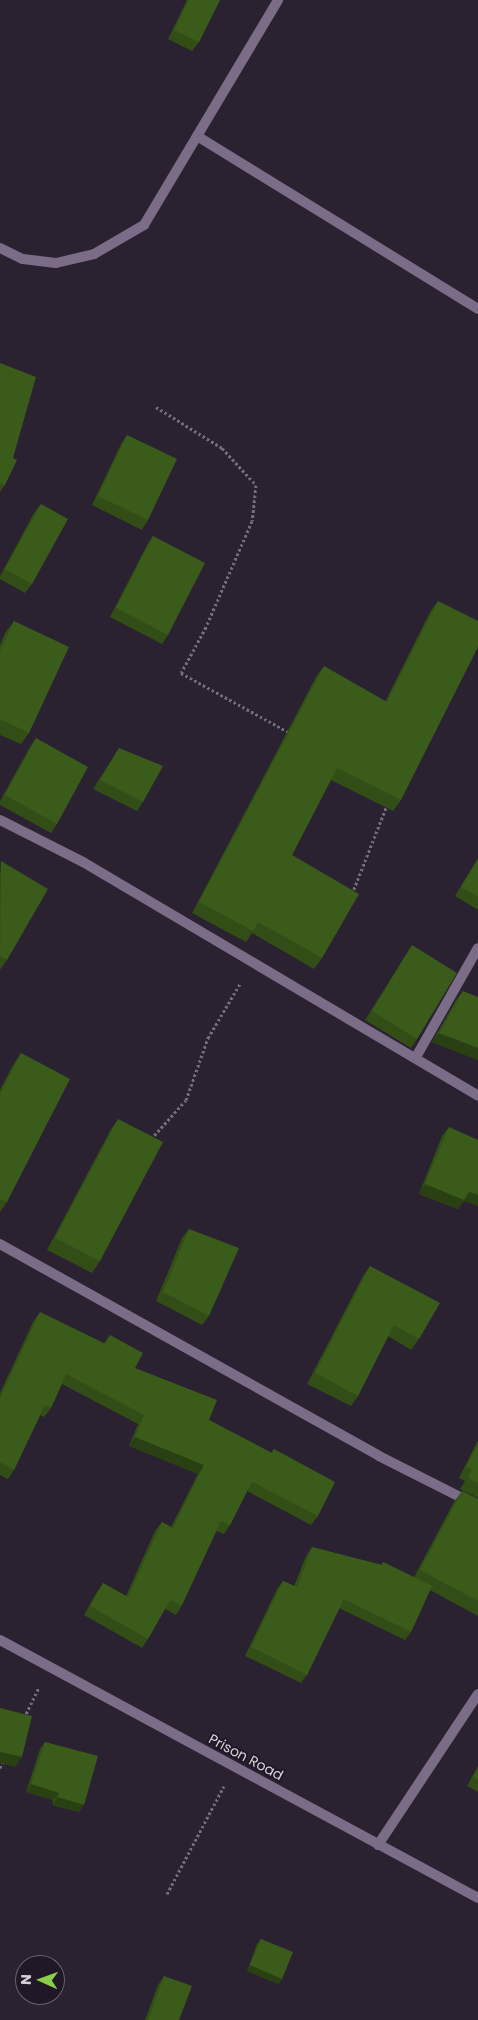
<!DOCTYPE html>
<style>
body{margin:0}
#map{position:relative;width:478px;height:2020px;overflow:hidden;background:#2a2231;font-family:Poppins,sans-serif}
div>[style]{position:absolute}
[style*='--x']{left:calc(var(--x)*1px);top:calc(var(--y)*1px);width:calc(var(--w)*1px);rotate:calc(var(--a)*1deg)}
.path>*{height:3px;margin-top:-1.5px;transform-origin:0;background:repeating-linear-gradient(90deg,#746e7b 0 2.5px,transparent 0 5px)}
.minor>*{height:10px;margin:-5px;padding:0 5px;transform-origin:5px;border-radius:5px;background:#7b6c88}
.tertiary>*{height:10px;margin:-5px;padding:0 5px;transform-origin:5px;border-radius:5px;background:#7b6c88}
.wall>*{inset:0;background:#324e16}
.shaded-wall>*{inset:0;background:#294012}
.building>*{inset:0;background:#3a5b1a}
span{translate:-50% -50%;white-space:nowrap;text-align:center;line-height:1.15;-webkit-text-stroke:4px #201827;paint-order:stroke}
.street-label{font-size:14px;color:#d6d1db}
.north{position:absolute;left:15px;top:1955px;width:50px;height:50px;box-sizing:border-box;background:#201827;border:1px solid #69626f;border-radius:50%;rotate:272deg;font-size:14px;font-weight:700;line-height:20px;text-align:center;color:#d6d1db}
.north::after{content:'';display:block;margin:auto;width:18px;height:22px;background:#89cf48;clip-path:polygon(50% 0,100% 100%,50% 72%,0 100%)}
</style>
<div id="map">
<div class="path">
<i style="--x:156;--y:407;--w:78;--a:31.8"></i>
<i style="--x:222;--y:448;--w:50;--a:47.4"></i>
<i style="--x:256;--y:485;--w:36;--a:96"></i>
<i style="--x:252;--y:521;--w:116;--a:113.5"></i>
<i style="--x:206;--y:627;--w:52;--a:118.5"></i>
<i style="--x:181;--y:673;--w:124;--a:28.8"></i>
<i style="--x:352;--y:894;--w:96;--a:-68.5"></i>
<i style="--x:151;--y:1139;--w:52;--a:-48.1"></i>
<i style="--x:186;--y:1100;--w:66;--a:-70.5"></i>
<i style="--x:208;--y:1038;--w:65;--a:-59.5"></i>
<i style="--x:24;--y:1718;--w:34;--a:-64"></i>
<i style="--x:0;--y:1768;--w:10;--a:-66"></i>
<i style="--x:167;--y:1894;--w:122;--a:-62.2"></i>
</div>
<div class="minor">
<i style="--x:197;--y:136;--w:330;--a:31.6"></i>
<i style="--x:0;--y:248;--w:25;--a:26"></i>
<i style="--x:23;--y:259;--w:33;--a:7"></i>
<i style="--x:56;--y:263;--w:39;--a:-13"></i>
<i style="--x:94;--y:254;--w:58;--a:-30.1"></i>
<i style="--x:144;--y:225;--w:262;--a:-59.2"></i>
<i style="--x:0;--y:820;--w:93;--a:26.8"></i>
<i style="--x:83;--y:862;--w:459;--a:30.6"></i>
<i style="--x:416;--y:1057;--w:125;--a:-60.4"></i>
<i style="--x:0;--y:1244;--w:434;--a:29.2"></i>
<i style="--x:379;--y:1456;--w:111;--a:26.8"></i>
<i style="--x:378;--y:1845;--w:181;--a:-56.5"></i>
</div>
<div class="tertiary">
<i style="--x:0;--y:1640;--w:543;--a:28.36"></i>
</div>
<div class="wall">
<i style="clip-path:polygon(187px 0,220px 0,199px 42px,192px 51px,168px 39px)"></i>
<i style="clip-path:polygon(0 363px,5px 485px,0 492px)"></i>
<i style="clip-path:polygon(127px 435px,148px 520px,142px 530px,92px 505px,121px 444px)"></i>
<i style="clip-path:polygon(41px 504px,32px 584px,25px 593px,0 579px,0 576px,34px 513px)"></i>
<i style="clip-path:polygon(153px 536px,168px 635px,162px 644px,110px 617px,147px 545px)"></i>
<i style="clip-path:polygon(438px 601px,401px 800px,393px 811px,331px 780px,292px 855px,322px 958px,314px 969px,252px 933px,246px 942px,192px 913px,316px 677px,324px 666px,385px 702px,430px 612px)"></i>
<i style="clip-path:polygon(14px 621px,29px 733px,21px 744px,0 735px,0 645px,5px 633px)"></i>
<i style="clip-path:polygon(36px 738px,57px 824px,51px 833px,0 805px,0 801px,30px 747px)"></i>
<i style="clip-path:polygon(119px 748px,143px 802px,137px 811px,93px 789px)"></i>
<i style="clip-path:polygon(478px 858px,478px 910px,455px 896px)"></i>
<i style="clip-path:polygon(0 862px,7px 960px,0 970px)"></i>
<i style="clip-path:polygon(412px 945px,417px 1039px,411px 1048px,365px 1020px)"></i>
<i style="clip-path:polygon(463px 991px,478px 1060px,432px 1042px,456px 1000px)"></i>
<i style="clip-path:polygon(21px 1053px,7px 1202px,0 1212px,0 1090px,13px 1065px)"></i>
<i style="clip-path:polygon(118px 1119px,100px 1261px,92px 1273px,47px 1250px,110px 1131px)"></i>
<i style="clip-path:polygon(449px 1127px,464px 1201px,458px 1209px,419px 1194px,442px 1136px)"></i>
<i style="clip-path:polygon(189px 1229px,209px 1316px,202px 1325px,156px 1301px,182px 1238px)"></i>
<i style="clip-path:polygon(370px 1266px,419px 1339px,411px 1350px,388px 1336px,358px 1396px,351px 1406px,307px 1384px,363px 1276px)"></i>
<i style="clip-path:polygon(40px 1312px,104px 1343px,110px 1335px,135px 1368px,209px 1420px,271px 1453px,274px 1449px,318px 1516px,311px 1525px,247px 1491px,230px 1525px,224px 1534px,216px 1531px,182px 1605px,176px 1615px,165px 1609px,148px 1639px,142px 1648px,84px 1615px,97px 1592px,103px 1583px,126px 1596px,155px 1531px,162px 1522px,171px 1527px,198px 1474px,129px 1446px,138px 1424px,62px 1384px,51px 1408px,44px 1417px,40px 1415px,14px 1470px,8px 1479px,0 1475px,0 1393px,33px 1322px)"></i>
<i style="clip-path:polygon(478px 1440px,478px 1498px,460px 1489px,465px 1481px,459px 1478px)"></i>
<i style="clip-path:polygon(462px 1491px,478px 1499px,478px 1616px,430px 1590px,411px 1632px,405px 1640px,339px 1608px,307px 1675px,301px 1683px,245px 1656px,277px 1589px,283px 1581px,294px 1586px,306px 1556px,312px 1547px,381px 1565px,383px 1562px,414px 1577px,454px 1502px)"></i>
<i style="clip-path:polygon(45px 1742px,79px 1812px,52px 1805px,53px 1800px,26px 1792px,40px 1749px)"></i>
<i style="clip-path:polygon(478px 1766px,478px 1792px,467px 1786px)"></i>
<i style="clip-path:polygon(261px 1939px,282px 1979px,278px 1984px,247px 1971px,257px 1944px)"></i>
<i style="clip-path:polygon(164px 1976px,179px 2020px,145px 2020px,158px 1985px)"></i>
</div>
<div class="shaded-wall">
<i style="clip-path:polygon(439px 1033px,478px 1048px,478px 1060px,432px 1042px)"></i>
<i style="clip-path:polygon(425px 1184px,469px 1192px,478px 1195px,478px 1206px,464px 1201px,458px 1209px,419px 1194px)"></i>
<i style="clip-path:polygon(135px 1437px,204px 1465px,198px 1474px,129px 1446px)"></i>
<i style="clip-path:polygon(0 1752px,22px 1757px,15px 1767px,0 1763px)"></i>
<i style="clip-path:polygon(31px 1784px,59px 1793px,53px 1800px,26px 1792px)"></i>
<i style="clip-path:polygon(58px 1797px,84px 1805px,79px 1812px,52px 1805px)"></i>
<i style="clip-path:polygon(250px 1965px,282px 1979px,278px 1984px,247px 1971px)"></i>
</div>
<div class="building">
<i style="clip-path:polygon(189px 0,220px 0,199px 42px,174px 30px)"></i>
<i style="clip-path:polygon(0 363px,36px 377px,13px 458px,17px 460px,5px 485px,0 483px)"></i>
<i style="clip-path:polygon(127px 435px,177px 459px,148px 520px,98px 496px)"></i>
<i style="clip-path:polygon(41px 504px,68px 519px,32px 584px,5px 569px)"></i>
<i style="clip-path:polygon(153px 536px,205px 563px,168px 635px,116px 608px)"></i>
<i style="clip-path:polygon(438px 601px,478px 621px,478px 647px,401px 800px,337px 768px,292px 855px,359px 894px,322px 958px,258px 922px,253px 931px,199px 902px,324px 666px,387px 702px)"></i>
<i style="clip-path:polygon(14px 621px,69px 647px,29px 733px,0 719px,0 651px)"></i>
<i style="clip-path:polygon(36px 738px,88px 767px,57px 824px,5px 795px)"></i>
<i style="clip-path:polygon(119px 748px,163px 766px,143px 802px,100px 780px)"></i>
<i style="clip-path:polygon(478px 859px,478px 897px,461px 887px)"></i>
<i style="clip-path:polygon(1px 861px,48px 889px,7px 960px,0 956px)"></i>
<i style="clip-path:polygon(412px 945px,457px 973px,417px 1039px,372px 1011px)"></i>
<i style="clip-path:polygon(463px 991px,478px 997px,478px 1048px,439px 1033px)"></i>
<i style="clip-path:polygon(21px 1053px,70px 1079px,7px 1202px,0 1199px,0 1094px)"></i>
<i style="clip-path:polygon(118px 1119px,163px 1142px,100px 1261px,55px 1238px)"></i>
<i style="clip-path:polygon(449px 1127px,478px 1140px,478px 1195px,469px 1192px,464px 1200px,425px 1184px)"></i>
<i style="clip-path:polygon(189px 1229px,239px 1248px,209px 1316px,163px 1292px)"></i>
<i style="clip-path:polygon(370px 1266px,440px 1303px,419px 1339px,394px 1325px,358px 1396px,315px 1373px)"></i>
<i style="clip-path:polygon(40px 1312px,105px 1344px,110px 1335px,143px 1353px,135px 1368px,217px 1400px,209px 1420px,272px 1453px,274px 1449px,335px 1482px,318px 1516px,252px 1482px,230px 1525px,221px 1521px,182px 1605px,170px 1600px,148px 1639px,90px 1606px,103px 1583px,128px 1597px,162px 1522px,173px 1528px,204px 1465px,135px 1437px,144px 1415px,66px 1374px,51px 1408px,45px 1405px,14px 1470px,0 1462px,0 1398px)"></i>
<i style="clip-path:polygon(478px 1444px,478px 1483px,468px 1478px,472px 1470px,466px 1467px)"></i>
<i style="clip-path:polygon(462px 1491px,478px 1499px,478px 1601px,420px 1570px)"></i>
<i style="clip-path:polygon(312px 1547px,382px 1565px,383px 1562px,432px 1586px,411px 1632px,344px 1599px,307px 1675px,251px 1647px,283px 1581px,297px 1587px)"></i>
<i style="clip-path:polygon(0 1708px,32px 1716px,22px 1757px,0 1752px)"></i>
<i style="clip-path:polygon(45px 1742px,98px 1756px,84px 1805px,58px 1797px,59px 1793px,31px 1784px)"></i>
<i style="clip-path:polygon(478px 1769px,478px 1779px,473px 1777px)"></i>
<i style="clip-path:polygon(261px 1939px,293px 1952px,282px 1979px,250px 1965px)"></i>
<i style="clip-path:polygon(164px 1976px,192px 1986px,179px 2020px,148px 2020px)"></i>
</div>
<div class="street-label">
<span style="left:246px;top:1757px;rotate:28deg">Prison Road</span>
</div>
<div class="north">N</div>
</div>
